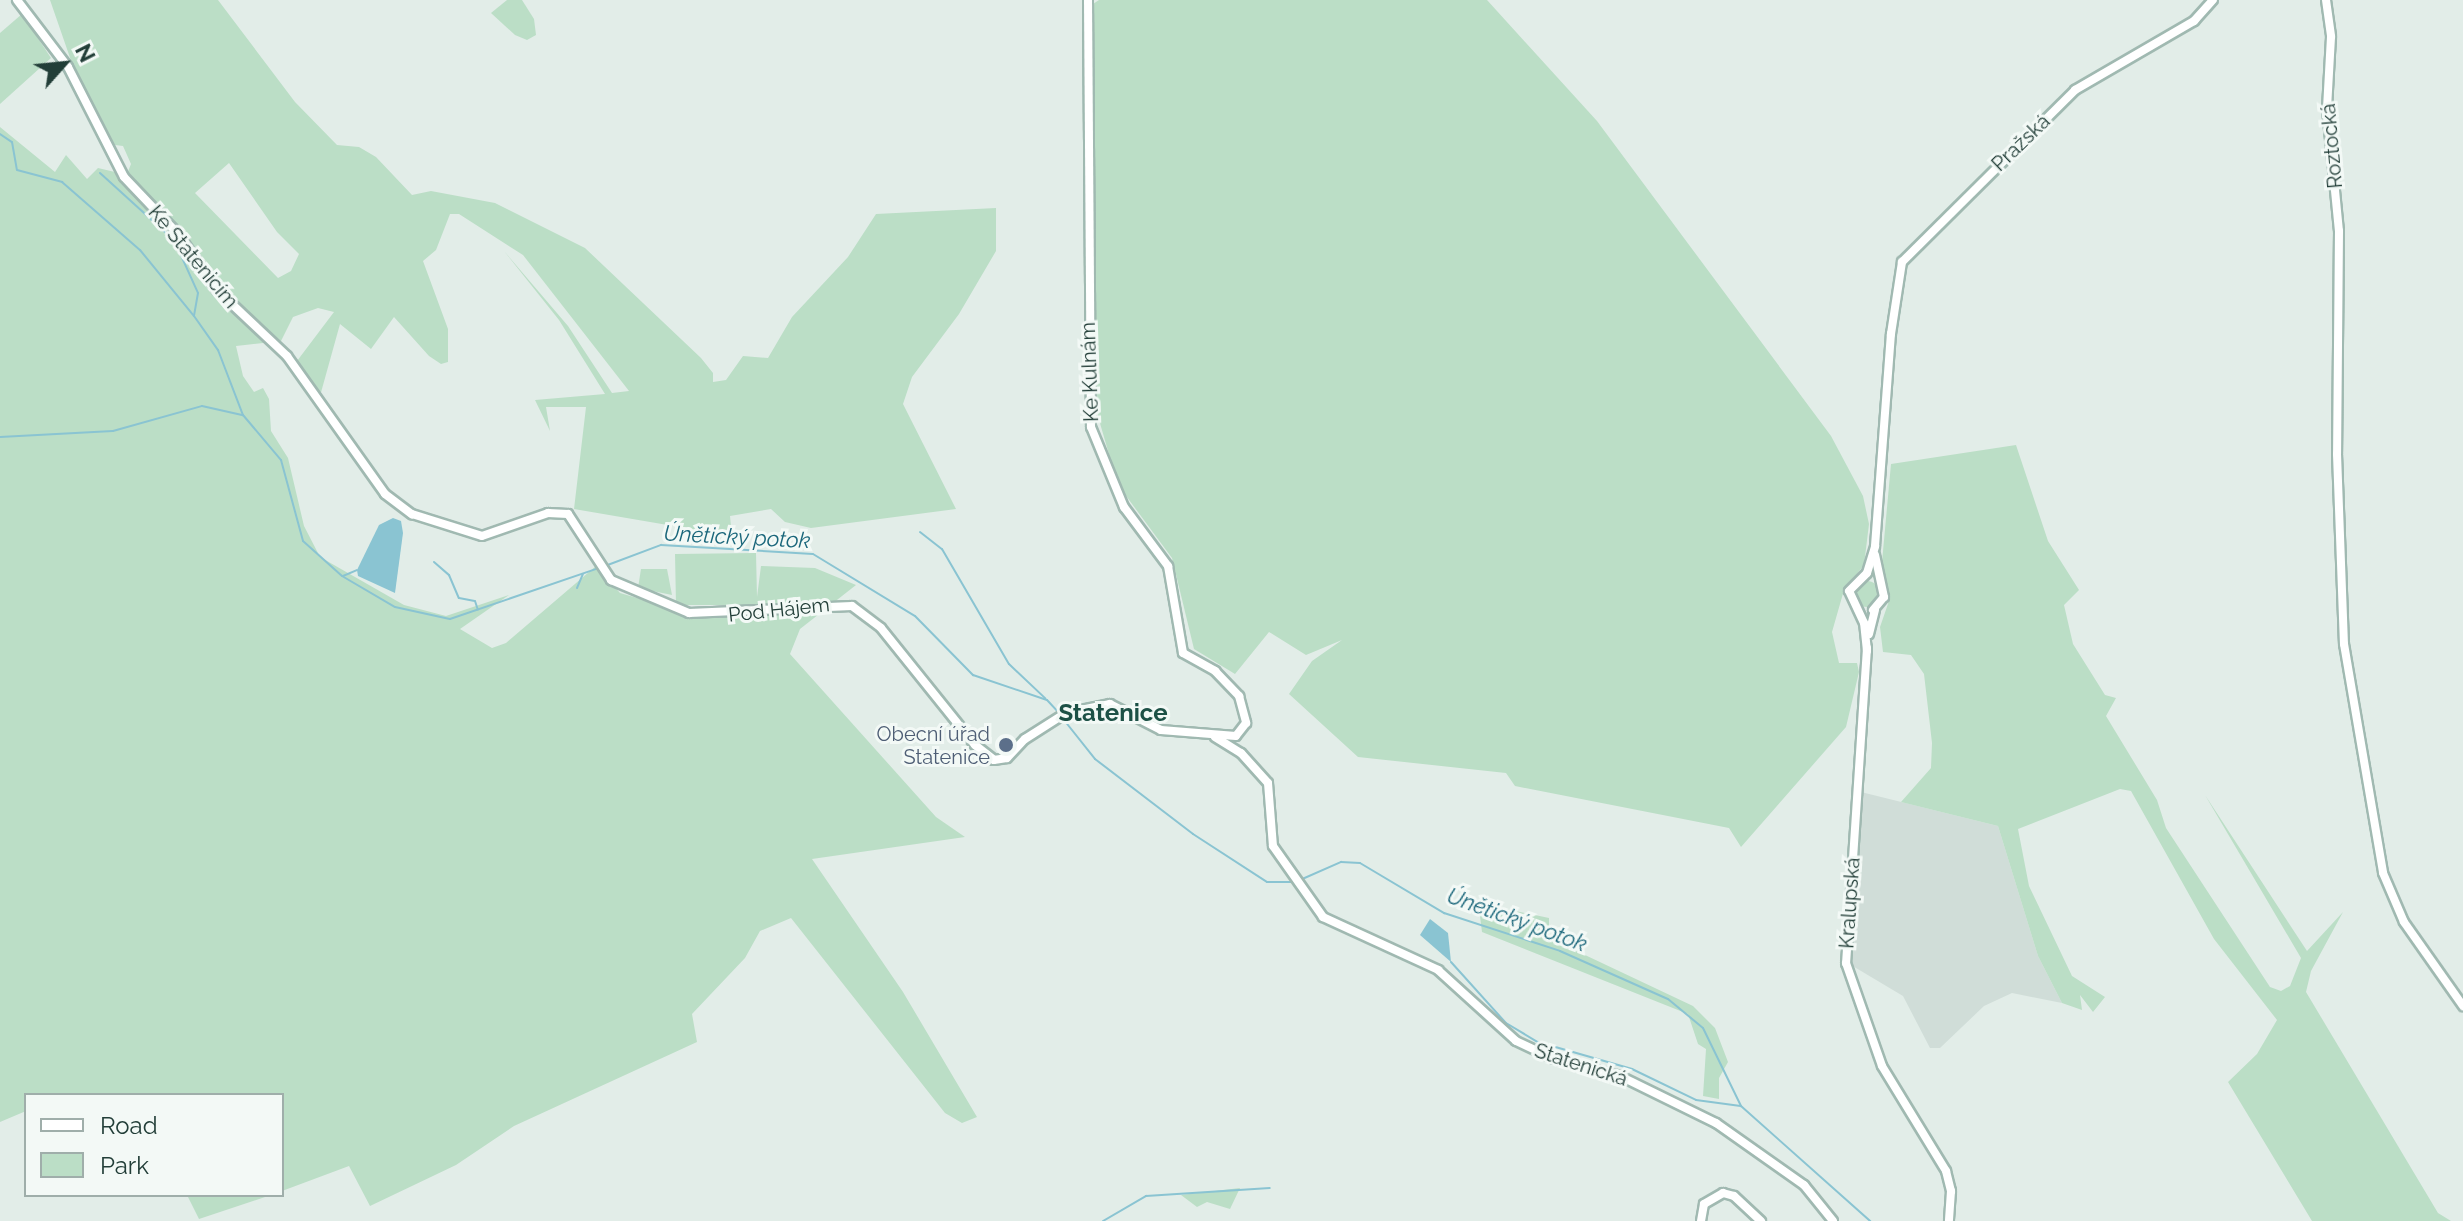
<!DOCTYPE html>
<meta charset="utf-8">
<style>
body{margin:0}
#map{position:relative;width:2463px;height:1221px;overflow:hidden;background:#e2ede8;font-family:Raleway,sans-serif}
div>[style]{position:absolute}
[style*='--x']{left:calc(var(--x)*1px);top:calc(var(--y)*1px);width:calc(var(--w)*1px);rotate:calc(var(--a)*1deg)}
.built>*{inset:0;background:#d0ddd8}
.green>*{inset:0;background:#bbdec6}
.round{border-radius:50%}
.water>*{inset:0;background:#8ac4d2}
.stream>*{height:2px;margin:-1px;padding:0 1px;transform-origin:1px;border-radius:1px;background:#8ac4d2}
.roads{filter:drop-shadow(2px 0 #a0b9b1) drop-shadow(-2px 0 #a0b9b1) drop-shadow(0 2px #a0b9b1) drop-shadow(0 -2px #a0b9b1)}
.secondary>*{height:8px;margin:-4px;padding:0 4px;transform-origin:4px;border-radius:4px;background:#fff}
.dots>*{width:22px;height:22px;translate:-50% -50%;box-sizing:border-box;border:4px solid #f3f9f6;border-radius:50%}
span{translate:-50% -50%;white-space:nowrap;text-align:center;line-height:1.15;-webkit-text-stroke:6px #f3f9f6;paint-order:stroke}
.street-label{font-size:20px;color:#223e38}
.service-label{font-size:20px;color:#4e5e75}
.right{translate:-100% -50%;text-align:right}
.water-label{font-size:22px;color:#1b677b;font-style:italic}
.quarter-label{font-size:24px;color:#1d5146;font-weight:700}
.legend{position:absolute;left:24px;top:1093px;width:260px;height:104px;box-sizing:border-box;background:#f3f9f6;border:2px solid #9faeaa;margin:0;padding:10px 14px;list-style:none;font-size:24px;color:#223e38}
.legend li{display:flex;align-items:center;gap:16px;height:40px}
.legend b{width:40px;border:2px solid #9faeaa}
.north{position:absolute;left:24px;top:24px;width:80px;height:80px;-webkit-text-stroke:6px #f3f9f6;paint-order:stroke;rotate:63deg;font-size:22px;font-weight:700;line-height:32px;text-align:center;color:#223e38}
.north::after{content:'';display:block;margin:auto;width:28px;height:36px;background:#223e38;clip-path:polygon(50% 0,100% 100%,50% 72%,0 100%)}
</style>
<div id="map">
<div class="built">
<i style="clip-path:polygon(1861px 792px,1998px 826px,2038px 956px,2062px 1003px,2012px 993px,1984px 1006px,1940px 1048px,1930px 1048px,1903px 996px,1851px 965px)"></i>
</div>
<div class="green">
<i style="clip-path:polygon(evenodd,50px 0,218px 0,295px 102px,337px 145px,359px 147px,376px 157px,412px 195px,431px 191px,495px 203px,585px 248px,701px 358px,713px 373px,713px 382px,726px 380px,743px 356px,768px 358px,792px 317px,848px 257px,876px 214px,996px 208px,996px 251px,959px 314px,912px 377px,903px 404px,956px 509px,811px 528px,785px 522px,771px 509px,730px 516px,732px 536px,574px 509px,586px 407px,546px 407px,550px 431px,535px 400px,605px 394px,559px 320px,504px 251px,568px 326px,612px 393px,629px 391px,523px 255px,459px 214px,450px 214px,436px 250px,423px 261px,448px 329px,448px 362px,441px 364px,429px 356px,394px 317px,371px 349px,340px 324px,320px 396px,297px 361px,334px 312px,318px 308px,293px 317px,281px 341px,236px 346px,243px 376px,254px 392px,263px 388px,269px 399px,271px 431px,288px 458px,304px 526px,320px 557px,404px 605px,446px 616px,509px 595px,460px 629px,492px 648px,506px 643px,596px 566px,620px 593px,692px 614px,754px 616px,757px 605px,676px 605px,675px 554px,756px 553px,757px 597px,761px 566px,815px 568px,856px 585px,800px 629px,790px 654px,936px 817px,965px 837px,812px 859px,903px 992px,977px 1117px,962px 1123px,945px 1113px,791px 918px,760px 931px,745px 958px,692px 1014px,697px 1042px,514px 1126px,456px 1165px,370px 1206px,349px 1166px,282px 1191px,282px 1095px,26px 1095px,26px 1111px,0 1122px,0 127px,55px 172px,66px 155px,87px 179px,98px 168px,119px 173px,150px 205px,153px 202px,127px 174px,131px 164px,123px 146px,115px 145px,85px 101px,50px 0,229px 163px,277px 232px,299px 254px,291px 271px,278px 278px,195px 193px,229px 163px)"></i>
<i style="clip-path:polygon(507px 0,522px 0,534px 19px,536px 35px,527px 40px,515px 35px,491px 13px)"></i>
<i style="clip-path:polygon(1099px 0,1487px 0,1597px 121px,1831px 436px,1863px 496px,1869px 524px,1864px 565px,1844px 590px,1832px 632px,1839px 663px,1857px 663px,1859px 672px,1846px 727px,1741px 847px,1729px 828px,1515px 786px,1506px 773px,1358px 757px,1289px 694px,1312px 661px,1342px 640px,1306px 655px,1269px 632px,1235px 674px,1194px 649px,1172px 558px,1118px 485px,1097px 413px,1093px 4px)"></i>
<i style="clip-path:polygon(22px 14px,51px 58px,0 104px,0 33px)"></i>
<i style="clip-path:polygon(2016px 445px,2048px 541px,2079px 590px,2064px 605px,2073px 644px,2105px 695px,2116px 698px,2106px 716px,2157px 800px,2166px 828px,2270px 987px,2281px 991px,2290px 986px,2301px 958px,2205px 795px,2307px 951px,2343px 912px,2311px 971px,2306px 992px,2438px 1213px,2451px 1221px,2312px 1221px,2228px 1082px,2257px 1054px,2277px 1020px,2214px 939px,2131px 791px,2120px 789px,2018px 829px,2029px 886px,2072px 976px,2105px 997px,2093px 1012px,2080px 995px,2082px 1010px,2062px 1003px,2038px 956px,1998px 826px,1901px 802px,1931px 768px,1932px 743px,1924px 674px,1911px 655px,1883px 652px,1880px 627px,1890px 598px,1882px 562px,1891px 464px)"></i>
<i style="clip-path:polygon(641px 569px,667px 569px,672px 595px,638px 588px)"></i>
<i class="round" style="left:1854px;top:581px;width:26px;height:26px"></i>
<i style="clip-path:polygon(1486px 905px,1549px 918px,1549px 938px,1693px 1006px,1715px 1028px,1728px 1062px,1719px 1078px,1719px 1099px,1703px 1096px,1706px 1049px,1698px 1044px,1688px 1014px,1482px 932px,1479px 908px)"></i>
<i style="clip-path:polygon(1240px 1188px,1230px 1209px,1207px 1202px,1197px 1207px,1181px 1195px)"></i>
<i style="clip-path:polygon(187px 1195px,271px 1195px,199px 1219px)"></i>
</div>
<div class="water">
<i style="clip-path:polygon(393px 518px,401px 521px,403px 533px,395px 593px,358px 576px,357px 570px,379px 525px)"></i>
<i style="clip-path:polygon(1430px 919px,1448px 933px,1451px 962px,1420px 935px)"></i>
</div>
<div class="stream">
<i style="--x:0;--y:134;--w:14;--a:34"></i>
<i style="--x:12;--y:142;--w:28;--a:80"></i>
<i style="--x:17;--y:170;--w:47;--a:14.9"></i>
<i style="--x:62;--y:182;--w:103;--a:41.1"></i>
<i style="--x:140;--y:250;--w:85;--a:50.7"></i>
<i style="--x:194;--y:316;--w:42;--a:54.8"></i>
<i style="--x:218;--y:350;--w:70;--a:69"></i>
<i style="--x:243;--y:415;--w:59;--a:49.8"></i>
<i style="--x:281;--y:460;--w:84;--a:74.8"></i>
<i style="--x:303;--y:541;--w:52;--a:41.9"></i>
<i style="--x:342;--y:576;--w:61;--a:30.3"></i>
<i style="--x:395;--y:607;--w:56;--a:12.3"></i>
<i style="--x:450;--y:619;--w:157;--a:-18.9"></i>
<i style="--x:100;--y:173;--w:100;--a:42.2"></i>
<i style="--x:174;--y:240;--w:58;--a:65.6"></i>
<i style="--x:198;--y:293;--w:23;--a:100"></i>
<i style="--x:0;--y:437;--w:113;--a:-3"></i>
<i style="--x:113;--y:431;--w:92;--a:-15.7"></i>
<i style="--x:202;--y:406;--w:41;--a:12.7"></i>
<i style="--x:920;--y:532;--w:28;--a:38"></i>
<i style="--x:942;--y:549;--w:133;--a:59.8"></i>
<i style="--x:1009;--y:664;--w:50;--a:43.4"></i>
<i style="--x:434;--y:562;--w:20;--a:41"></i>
<i style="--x:449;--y:575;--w:25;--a:67"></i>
<i style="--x:459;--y:598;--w:16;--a:11"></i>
<i style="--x:475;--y:601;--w:9;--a:72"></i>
<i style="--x:605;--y:566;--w:60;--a:-20.6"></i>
<i style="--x:661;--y:545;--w:152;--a:3.4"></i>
<i style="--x:813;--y:554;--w:119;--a:31.3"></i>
<i style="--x:915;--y:616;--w:83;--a:45.5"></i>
<i style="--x:973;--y:675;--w:78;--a:18.7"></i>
<i style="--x:1047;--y:700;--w:21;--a:47"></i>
<i style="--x:343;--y:576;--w:15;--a:-23"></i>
<i style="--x:577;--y:588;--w:15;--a:-67"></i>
<i style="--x:1064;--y:720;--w:50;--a:51.5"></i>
<i style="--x:1095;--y:759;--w:123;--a:37.4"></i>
<i style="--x:1193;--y:834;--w:88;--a:33"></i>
<i style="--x:1267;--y:882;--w:27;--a:0"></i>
<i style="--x:1300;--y:880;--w:45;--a:-23.7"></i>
<i style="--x:1341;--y:862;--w:19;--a:3"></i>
<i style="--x:1360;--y:863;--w:98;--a:30.8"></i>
<i style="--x:1444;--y:913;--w:122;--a:18.1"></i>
<i style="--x:1560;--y:951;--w:118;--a:24"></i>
<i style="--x:1668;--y:999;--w:45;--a:39.6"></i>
<i style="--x:1703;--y:1028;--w:87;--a:64"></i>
<i style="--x:1741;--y:1106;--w:173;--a:41.7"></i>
<i style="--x:1451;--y:962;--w:82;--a:48"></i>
<i style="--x:1506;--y:1023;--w:37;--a:31"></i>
<i style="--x:1538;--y:1042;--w:98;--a:16"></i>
<i style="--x:1632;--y:1069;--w:71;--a:25.8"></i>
<i style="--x:1696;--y:1100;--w:45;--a:7.6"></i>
<i style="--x:1103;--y:1221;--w:50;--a:-30.2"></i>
<i style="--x:1146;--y:1196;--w:124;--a:-3.7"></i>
</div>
<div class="roads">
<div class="secondary">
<i style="--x:17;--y:0;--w:84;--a:52.7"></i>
<i style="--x:68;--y:67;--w:123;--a:63"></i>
<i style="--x:124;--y:177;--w:79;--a:46.5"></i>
<i style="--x:178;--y:234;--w:68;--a:55.1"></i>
<i style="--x:217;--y:290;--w:96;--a:43.3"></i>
<i style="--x:287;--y:356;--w:169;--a:54.6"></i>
<i style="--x:385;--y:494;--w:34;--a:37"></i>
<i style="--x:412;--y:514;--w:73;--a:17.4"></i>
<i style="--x:482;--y:536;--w:70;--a:-19.2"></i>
<i style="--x:548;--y:513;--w:20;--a:3"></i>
<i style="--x:568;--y:514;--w:79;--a:56.9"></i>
<i style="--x:611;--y:580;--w:85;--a:22.9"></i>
<i style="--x:689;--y:613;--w:163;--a:-2.5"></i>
<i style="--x:852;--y:606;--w:36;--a:37"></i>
<i style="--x:881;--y:628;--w:150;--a:51.2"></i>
<i style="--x:975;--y:745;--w:24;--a:38"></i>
<i style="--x:994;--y:760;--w:13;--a:-9"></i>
<i style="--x:1007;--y:758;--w:26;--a:-47"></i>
<i style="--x:1025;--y:739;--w:49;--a:-32.4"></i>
<i style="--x:1066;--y:713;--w:45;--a:-11.6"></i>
<i style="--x:1110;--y:704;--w:57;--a:27"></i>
<i style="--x:1161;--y:730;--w:75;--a:4.6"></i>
<i style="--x:1088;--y:0;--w:427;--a:89.6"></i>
<i style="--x:1091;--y:427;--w:87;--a:67.6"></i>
<i style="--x:1124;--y:507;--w:74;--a:53.3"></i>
<i style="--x:1168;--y:566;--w:88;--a:80.2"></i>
<i style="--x:1183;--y:653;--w:37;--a:29"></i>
<i style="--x:1215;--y:671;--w:35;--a:46"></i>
<i style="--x:1239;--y:696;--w:28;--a:75"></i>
<i style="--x:1246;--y:723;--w:16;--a:128"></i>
<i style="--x:2326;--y:0;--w:37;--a:82"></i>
<i style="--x:2331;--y:37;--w:72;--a:93.2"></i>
<i style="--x:2327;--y:109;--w:123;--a:84.4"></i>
<i style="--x:2339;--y:231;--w:223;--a:90.5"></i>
<i style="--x:2337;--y:454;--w:190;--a:87.9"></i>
<i style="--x:2344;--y:644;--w:232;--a:80.3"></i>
<i style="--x:2383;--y:873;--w:53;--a:66.8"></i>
<i style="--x:2404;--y:922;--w:103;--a:54.9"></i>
<i style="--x:1873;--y:610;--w:17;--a:-50"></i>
<i style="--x:1884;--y:597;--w:43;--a:-102.1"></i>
<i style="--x:1869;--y:634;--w:25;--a:-76"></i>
<i style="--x:1867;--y:648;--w:316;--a:93.8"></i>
<i style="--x:1846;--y:963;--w:109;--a:70.7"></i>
<i style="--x:1882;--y:1066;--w:123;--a:58.6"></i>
<i style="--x:1946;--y:1171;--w:21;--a:76"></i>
<i style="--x:1951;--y:1191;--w:30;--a:94"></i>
<i style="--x:1867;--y:651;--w:28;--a:-96"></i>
<i style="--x:1864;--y:623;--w:35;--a:-115"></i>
<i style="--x:1849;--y:591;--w:25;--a:-45"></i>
<i style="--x:1867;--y:573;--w:28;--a:-73"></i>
<i style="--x:1875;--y:546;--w:213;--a:-85.7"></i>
<i style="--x:1891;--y:334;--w:73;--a:-81.3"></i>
<i style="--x:1902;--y:262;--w:244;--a:-44.8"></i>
<i style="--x:2075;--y:90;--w:138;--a:-30.1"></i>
<i style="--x:2194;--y:21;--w:28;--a:-48"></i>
<i style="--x:1215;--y:737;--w:31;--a:32"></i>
<i style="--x:1241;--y:753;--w:40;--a:48"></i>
<i style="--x:1268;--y:783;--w:63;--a:85.5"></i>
<i style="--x:1273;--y:846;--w:87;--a:54.8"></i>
<i style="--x:1323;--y:917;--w:127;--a:24.7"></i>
<i style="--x:1438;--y:970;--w:105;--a:42.3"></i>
<i style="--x:1516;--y:1041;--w:42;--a:25.3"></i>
<i style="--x:1554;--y:1059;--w:68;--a:14.4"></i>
<i style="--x:1620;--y:1076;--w:107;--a:26.1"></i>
<i style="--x:1716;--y:1123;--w:108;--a:35.2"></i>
<i style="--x:1804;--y:1185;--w:46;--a:51.1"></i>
<i style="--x:1701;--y:1221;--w:17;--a:-80"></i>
<i style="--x:1704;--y:1204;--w:22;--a:-30"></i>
<i style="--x:1723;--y:1193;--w:11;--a:15"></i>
<i style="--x:1734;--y:1196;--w:37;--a:43"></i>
</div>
</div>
<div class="dots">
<i style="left:1006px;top:745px;background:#5c6f8a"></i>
</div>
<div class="street-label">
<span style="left:2021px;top:143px;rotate:-44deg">Pražská</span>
<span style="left:2332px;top:146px;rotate:-95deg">Roztocká</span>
<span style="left:193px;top:257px;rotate:50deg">Ke Statenicím</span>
<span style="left:1090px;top:372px;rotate:-92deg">Ke Kulnám</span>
<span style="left:779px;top:610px;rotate:-6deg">Pod Hájem</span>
<span style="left:1850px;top:903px;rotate:-86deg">Kralupská</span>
<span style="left:1581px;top:1065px;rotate:18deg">Statenická</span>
</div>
<div class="service-label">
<span class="right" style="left:990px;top:746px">Obecní úřad<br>Statenice</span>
</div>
<div class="water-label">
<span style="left:737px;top:537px;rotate:3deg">Únětický potok</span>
<span style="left:1517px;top:920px;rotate:20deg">Únětický potok</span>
</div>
<div class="quarter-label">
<span style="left:1113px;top:713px">Statenice</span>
</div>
<ul class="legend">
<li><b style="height:10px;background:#fff"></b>Road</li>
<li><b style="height:22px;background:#bbdec6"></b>Park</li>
</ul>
<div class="north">N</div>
</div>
